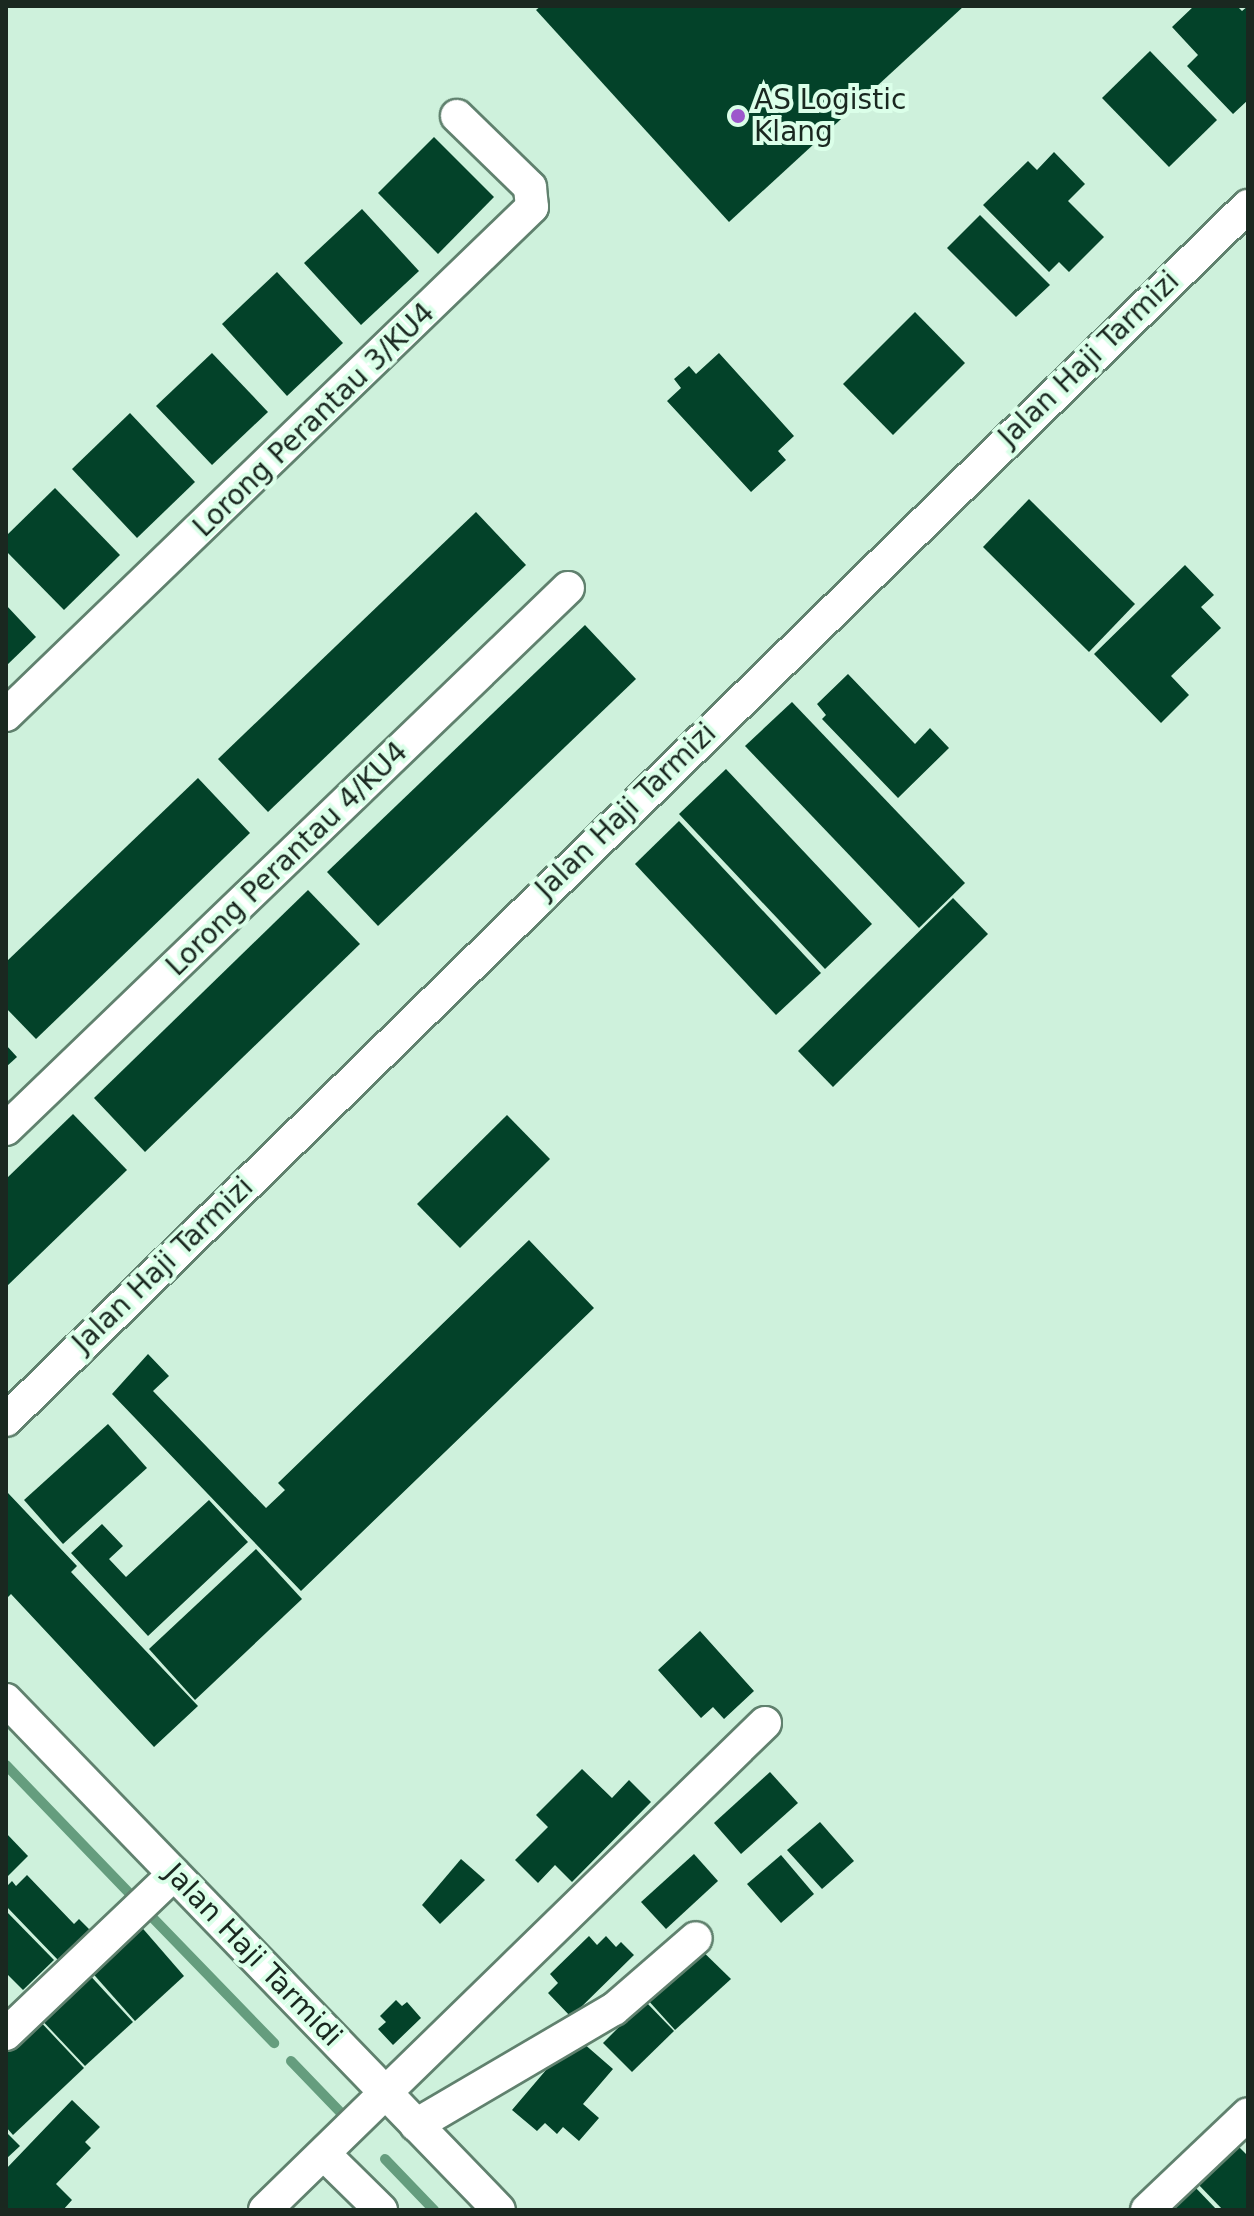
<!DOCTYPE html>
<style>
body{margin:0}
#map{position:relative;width:1254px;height:2216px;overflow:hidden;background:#cef1dc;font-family:"DejaVu Sans",sans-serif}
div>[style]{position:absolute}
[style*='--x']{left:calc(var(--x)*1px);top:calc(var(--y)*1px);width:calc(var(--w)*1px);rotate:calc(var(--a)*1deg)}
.stream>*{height:10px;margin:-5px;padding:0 5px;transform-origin:5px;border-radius:5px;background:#659d7e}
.building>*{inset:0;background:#034229}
.roads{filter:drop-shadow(2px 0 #60816e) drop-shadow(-2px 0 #60816e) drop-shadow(0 2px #60816e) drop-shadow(0 -2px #60816e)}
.minor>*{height:32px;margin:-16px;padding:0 16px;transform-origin:16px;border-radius:16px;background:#fff}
.dots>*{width:22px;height:22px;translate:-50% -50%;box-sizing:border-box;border:4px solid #dbffe9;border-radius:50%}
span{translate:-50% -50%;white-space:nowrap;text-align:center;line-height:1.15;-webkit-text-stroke:8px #dbffe9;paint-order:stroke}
.poi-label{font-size:28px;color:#1a2820}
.left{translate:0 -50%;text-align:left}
.street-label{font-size:28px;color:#1a2820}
.frame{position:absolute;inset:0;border:8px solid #1a2820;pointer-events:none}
</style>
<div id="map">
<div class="stream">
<i style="--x:6;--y:1765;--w:179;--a:46.1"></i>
<i style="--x:149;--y:1914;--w:180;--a:45.9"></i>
<i style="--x:291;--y:2061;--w:75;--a:46.1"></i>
<i style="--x:385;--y:2159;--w:71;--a:46.1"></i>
</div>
<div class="building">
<i style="clip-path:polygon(541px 6px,964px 6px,729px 222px,536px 10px)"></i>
<i style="clip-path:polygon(1194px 6px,1237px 6px,1242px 11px,1248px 6px,1248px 100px,1233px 114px,1187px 66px,1198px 55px,1172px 27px)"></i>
<i style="clip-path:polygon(1150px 51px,1217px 120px,1169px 167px,1102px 98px)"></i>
<i style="clip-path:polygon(434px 137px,494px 197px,438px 254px,378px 193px)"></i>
<i style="clip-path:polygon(1054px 152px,1085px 184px,1068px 201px,1104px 237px,1069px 272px,1059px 262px,1049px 272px,983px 205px,1028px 161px,1037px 170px)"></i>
<i style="clip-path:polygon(362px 209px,419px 271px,361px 325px,304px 263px)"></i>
<i style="clip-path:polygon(980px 215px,1050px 285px,1016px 317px,947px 248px)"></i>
<i style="clip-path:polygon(277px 272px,343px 343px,287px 396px,222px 324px)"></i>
<i style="clip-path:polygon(915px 312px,965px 363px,893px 435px,843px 384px)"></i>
<i style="clip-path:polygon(212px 353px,268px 412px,212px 465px,156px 406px)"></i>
<i style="clip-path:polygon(719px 353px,794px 436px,778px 451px,786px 460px,751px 492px,667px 401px,681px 388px,674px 379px,689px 366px,696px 374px)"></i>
<i style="clip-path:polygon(130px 413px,195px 482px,137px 538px,72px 469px)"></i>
<i style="clip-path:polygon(55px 488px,120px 555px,64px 610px,6px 551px,6px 536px)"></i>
<i style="clip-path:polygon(1029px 499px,1135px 604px,1089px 652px,983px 547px)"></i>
<i style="clip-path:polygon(476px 512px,526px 565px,268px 812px,218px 759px)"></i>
<i style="clip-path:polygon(1185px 565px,1214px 595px,1201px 607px,1221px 628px,1171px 676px,1189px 695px,1161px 723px,1094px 654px)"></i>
<i style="clip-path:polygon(6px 605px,36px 637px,6px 666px)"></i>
<i style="clip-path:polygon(585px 625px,636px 679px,378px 926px,327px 872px)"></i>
<i style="clip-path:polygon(848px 674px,915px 744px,930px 728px,949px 748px,898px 798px,822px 719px,826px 715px,817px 704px)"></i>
<i style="clip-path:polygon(792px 702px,965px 883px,919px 928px,745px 746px)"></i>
<i style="clip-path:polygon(726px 769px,872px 924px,825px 969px,679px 814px)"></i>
<i style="clip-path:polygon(198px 778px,250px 833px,36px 1039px,6px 1008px,6px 962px)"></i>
<i style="clip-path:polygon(679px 821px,821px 973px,776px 1015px,635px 864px)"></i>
<i style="clip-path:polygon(308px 890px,360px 944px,145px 1152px,94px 1098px)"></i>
<i style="clip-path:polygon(953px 898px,988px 934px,833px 1087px,798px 1051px)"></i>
<i style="clip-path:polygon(6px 1045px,17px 1057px,6px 1067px)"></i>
<i style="clip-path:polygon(73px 1114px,127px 1170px,6px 1287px,6px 1179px)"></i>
<i style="clip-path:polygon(507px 1115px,550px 1159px,460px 1248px,417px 1204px)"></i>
<i style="clip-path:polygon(529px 1240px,594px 1308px,301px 1591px,112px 1394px,148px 1354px,169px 1376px,153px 1391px,266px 1508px,285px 1490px,278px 1483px)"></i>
<i style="clip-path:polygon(108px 1424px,147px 1468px,63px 1544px,24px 1500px)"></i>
<i style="clip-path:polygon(8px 1493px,77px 1566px,71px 1572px,198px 1706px,154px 1747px,11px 1594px,6px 1599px)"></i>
<i style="clip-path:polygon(209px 1500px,248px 1542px,148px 1636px,71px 1553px,102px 1524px,123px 1546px,109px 1559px,126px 1577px)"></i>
<i style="clip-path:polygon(256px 1549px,302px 1599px,195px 1700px,149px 1649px)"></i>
<i style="clip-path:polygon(700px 1631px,754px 1691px,724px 1719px,713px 1707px,701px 1718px,658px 1670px)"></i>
<i style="clip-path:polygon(582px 1769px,612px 1798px,629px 1780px,651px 1802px,572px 1882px,555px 1865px,538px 1883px,515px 1860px,548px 1827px,536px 1815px)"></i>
<i style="clip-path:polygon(770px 1772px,798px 1803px,741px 1854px,714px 1823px)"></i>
<i style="clip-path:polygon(820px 1822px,854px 1861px,822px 1889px,787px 1850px)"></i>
<i style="clip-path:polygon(6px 1833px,28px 1856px,6px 1878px)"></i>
<i style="clip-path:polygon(694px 1854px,718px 1881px,666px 1929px,641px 1902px)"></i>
<i style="clip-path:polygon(781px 1855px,814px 1894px,781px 1923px,747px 1884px)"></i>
<i style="clip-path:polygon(461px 1859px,485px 1880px,440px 1924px,422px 1905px)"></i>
<i style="clip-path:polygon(27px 1875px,74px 1924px,79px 1919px,90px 1930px,58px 1960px,6px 1906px,6px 1887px,12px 1881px,16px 1886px)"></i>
<i style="clip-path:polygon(6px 1911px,54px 1960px,23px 1990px,6px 1973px)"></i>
<i style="clip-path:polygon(138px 1923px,184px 1976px,135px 2021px,88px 1968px)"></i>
<i style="clip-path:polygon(589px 1936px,597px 1945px,606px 1936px,616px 1947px,621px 1942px,634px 1955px,571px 2017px,548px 1993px,558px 1983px,550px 1974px)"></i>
<i style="clip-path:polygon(691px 1940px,731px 1979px,675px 2030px,647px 1999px)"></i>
<i style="clip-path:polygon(85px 1970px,133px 2022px,85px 2066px,37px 2015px)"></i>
<i style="clip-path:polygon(396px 2000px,402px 2006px,407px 2002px,421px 2018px,393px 2045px,378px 2029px,386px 2022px,380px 2016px)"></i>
<i style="clip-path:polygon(645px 2001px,674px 2031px,632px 2072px,603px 2043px)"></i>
<i style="clip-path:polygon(36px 2017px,84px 2068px,13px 2135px,6px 2127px,6px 2046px)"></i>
<i style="clip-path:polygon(575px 2036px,613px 2069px,583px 2104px,599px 2118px,579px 2141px,563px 2127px,557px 2134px,545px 2123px,537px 2131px,512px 2110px)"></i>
<i style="clip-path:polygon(72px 2100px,100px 2127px,85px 2142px,91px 2148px,56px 2184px,72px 2200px,63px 2210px,6px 2210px,6px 2169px)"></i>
<i style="clip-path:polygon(6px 2132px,20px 2146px,6px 2159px)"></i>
<i style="clip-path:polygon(1235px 2143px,1248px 2156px,1248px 2210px,1223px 2210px,1196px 2182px)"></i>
<i style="clip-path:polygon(1194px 2186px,1217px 2210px,1168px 2210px)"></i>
</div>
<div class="roads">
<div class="minor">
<i style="--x:6;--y:715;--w:731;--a:-44"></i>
<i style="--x:532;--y:207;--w:20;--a:-96"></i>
<i style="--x:530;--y:187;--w:102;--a:-135.8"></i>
<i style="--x:6;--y:1129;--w:780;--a:-43.91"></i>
<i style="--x:6;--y:1420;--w:1737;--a:-44.35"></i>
<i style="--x:6;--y:1700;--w:709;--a:45.97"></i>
<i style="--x:6;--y:2034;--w:232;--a:-43.6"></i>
<i style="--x:416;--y:2125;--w:229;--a:-30.4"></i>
<i style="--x:614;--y:2009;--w:108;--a:-40.9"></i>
<i style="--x:324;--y:2154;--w:80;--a:44.5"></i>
<i style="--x:265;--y:2210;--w:698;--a:-44.25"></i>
<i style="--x:1147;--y:2210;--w:139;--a:-43.5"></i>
</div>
</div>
<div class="dots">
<i style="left:738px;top:116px;background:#9d58cc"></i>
</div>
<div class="poi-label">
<span class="left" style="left:754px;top:116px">AS Logistic<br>Klang</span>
</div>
<div class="street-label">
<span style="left:1089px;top:359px;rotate:-44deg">Jalan Haji Tarmizi</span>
<span style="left:314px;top:420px;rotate:-44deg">Lorong Perantau 3/KU4</span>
<span style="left:626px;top:811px;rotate:-44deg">Jalan Haji Tarmizi</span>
<span style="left:287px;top:859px;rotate:-44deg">Lorong Perantau 4/KU4</span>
<span style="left:163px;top:1265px;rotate:-44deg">Jalan Haji Tarmizi</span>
<span style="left:253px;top:1955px;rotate:46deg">Jalan Haji Tarmidi</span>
</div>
<div class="frame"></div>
</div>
